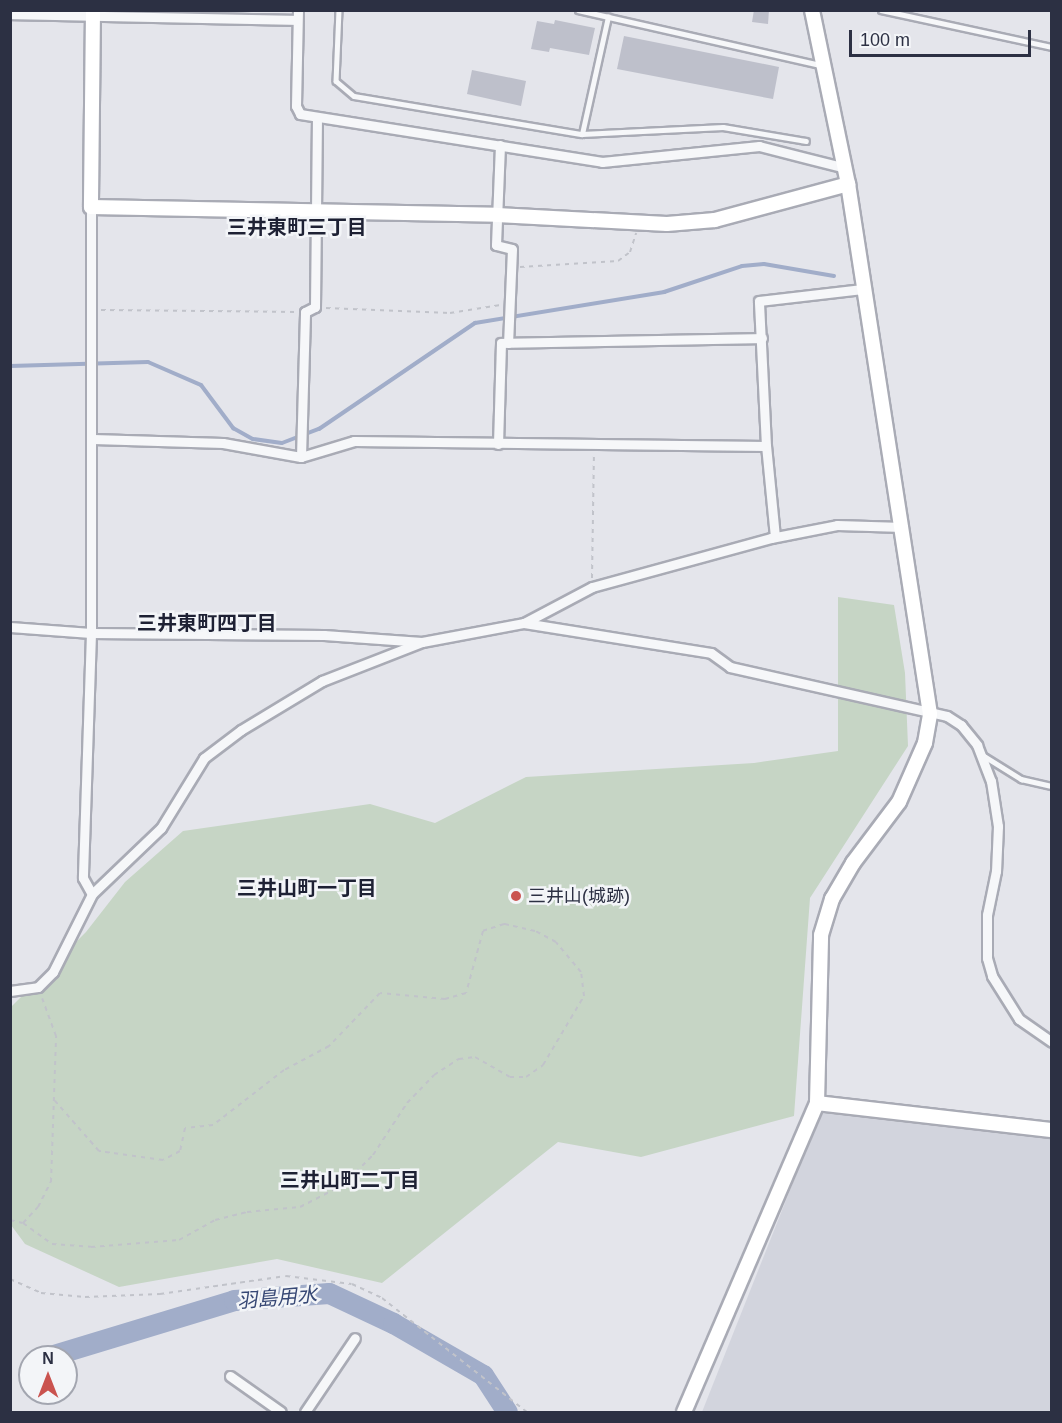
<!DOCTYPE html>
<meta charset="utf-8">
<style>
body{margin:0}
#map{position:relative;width:1062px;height:1423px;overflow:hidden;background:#e4e5eb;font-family:Helvetica,"Noto Sans JP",sans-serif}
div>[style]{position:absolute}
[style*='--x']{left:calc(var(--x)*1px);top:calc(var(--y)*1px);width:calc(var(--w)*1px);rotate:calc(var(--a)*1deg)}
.built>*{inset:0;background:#d2d4dd}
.green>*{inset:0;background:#c6d5c5}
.stream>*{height:4px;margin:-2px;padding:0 2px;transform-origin:2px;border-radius:2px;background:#a1adc9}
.river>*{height:21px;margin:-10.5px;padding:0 10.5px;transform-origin:10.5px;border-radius:10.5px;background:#a1adc9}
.building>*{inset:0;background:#bec0cb}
.path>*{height:2px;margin-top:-1px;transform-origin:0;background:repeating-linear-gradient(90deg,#c1c3ca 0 4.5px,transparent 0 9px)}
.roads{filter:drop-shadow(2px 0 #a9abb5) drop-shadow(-2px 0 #a9abb5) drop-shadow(0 2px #a9abb5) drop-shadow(0 -2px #a9abb5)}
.lane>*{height:4.5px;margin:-2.25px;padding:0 2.25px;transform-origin:2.25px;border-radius:2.25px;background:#f6f7f9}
.street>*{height:9px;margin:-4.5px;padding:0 4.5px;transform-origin:4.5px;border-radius:4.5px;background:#f6f7f9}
.secondary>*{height:14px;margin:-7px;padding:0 7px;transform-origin:7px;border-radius:7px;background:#fff}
.dots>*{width:16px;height:16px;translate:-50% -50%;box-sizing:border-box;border:3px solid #f3f5f8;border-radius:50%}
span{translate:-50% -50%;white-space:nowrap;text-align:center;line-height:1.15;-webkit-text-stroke:5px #f3f5f8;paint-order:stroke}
.poi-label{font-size:18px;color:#2c3043}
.left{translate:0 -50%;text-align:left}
.neighbourhood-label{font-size:20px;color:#1e2134;font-weight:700}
.water-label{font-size:20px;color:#374875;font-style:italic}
.frame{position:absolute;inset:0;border:12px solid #2c3043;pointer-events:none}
.north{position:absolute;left:18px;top:1345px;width:60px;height:60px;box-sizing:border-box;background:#f3f5f8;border:2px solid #a3a6b0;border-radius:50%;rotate:0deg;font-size:16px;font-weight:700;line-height:24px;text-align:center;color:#2c3043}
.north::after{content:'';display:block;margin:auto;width:21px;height:27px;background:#ca534f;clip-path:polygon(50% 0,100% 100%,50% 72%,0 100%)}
.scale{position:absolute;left:849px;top:30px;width:182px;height:27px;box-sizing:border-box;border:3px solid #2c3043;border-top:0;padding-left:8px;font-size:18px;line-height:21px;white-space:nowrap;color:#2c3043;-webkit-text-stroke:4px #f3f5f8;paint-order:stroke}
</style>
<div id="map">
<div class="built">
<i style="clip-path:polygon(823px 1107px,1051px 1133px,1051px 1412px,702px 1412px)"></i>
</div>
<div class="green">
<i style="clip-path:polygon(838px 597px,894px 605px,905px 673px,908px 746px,810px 898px,794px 1116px,641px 1157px,558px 1142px,382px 1283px,277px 1259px,119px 1287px,25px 1244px,11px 1225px,11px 1007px,86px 932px,125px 882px,183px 831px,370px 804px,435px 823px,526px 777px,754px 763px,838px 751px)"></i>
</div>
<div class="stream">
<i style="--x:10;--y:366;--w:138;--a:-1.7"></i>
<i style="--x:148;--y:362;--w:58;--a:23.5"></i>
<i style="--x:201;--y:385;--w:54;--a:53.3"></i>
<i style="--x:233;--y:428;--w:23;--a:29"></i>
<i style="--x:253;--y:439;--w:29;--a:8"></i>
<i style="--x:282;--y:443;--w:40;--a:-21"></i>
<i style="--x:319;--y:429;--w:189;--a:-34.2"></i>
<i style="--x:475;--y:323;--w:192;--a:-9.3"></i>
<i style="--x:664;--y:292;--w:82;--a:-18.4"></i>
<i style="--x:742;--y:266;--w:22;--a:-5"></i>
<i style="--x:764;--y:264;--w:71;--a:9.7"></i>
</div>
<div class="river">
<i style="--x:50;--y:1356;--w:192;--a:-16.9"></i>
<i style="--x:234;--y:1300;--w:95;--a:-4.2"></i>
<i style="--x:329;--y:1293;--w:71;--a:25.1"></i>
<i style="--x:393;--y:1323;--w:104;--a:30"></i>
<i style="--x:483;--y:1375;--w:44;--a:57"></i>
</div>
<div class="building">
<i style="clip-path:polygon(754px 10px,769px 10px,768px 24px,752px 22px)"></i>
<i style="clip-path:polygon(555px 20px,595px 28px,589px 55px,550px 48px,549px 52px,531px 49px,537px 21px,554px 24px)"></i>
<i style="clip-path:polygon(624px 36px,779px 67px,773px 99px,617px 69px)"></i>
<i style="clip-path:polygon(472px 70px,526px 81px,521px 106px,467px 94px)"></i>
</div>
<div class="path">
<i style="--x:520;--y:267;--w:98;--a:-3.5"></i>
<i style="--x:618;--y:261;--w:15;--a:-37"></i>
<i style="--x:630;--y:252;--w:20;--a:-72"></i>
<i style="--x:326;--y:308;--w:124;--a:2.3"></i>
<i style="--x:450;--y:313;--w:51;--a:-9.1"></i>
<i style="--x:101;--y:310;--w:195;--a:0.6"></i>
<i style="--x:592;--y:578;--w:124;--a:-89.1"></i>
<i style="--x:10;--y:1220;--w:13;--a:13"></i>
<i style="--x:23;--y:1223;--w:36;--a:36"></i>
<i style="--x:52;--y:1244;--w:39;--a:4"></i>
<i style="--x:91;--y:1247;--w:88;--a:-4.5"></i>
<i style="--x:179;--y:1240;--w:41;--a:-29.1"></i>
<i style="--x:215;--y:1220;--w:33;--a:-14"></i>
<i style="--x:247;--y:1212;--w:53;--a:-5.4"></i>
<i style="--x:300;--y:1207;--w:48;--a:-27.1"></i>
<i style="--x:343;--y:1185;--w:42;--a:-45"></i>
<i style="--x:373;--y:1155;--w:62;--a:-56.8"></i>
<i style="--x:407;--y:1103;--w:39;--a:-46"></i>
<i style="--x:434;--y:1075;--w:30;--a:-33"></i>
<i style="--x:459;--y:1059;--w:16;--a:-7"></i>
<i style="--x:475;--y:1057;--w:40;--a:29.7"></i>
<i style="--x:510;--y:1077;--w:16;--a:0"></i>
<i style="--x:526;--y:1077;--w:21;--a:-35"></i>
<i style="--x:543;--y:1065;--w:80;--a:-59.3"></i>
<i style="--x:584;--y:996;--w:24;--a:-97"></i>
<i style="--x:581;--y:972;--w:39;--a:-130"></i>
<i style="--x:556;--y:942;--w:24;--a:-152"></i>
<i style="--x:535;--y:931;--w:32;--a:-167"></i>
<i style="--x:504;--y:924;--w:22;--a:162"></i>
<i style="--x:483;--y:931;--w:64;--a:105.3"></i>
<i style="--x:466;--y:993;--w:22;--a:164"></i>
<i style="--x:445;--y:999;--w:65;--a:-174.7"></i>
<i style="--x:380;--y:993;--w:74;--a:133.9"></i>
<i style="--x:329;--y:1046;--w:51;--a:151.9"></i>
<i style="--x:284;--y:1070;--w:90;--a:142.2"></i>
<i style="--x:213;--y:1125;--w:28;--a:174"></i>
<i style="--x:185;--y:1128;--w:24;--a:102"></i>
<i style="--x:180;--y:1151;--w:19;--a:152"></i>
<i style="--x:163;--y:1160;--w:65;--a:-172"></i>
<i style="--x:99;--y:1151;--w:67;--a:-131.3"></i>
<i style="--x:23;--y:1223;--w:22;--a:-47"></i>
<i style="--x:38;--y:1207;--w:28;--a:-63"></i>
<i style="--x:51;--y:1182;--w:146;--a:-88"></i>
<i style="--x:56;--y:1036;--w:40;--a:-110.2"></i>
<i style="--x:10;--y:1279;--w:34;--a:24"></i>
<i style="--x:41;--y:1293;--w:44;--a:5.2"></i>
<i style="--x:85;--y:1297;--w:75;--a:-2.3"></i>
<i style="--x:160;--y:1294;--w:127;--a:-8.1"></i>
<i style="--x:286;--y:1276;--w:66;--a:6.9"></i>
<i style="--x:352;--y:1284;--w:33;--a:25"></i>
<i style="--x:382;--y:1298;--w:184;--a:38.2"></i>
</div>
<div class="roads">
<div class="lane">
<i style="--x:339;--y:10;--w:71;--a:92.4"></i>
<i style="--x:336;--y:81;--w:23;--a:40"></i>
<i style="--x:354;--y:96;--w:231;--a:9.5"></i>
<i style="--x:582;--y:134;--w:141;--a:-2.8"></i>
<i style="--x:723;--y:127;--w:84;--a:9.6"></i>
<i style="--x:578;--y:10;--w:248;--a:12.8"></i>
<i style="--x:881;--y:10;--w:175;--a:12.2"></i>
<i style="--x:582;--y:134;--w:120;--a:-77.5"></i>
<i style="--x:984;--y:756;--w:44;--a:31.9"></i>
<i style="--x:1021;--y:779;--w:32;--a:13"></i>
</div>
<div class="street">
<i style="--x:298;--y:10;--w:96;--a:91.2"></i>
<i style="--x:296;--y:106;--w:9;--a:63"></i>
<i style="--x:300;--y:114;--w:306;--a:9"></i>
<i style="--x:602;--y:162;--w:158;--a:-5.8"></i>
<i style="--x:759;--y:146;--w:89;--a:14.3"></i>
<i style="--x:10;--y:14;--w:286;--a:1.2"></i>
<i style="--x:500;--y:145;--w:100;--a:92.3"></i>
<i style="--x:496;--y:245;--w:16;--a:14"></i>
<i style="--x:512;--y:249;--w:94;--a:92.4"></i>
<i style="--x:91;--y:207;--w:426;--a:90"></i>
<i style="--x:91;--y:633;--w:245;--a:91.9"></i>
<i style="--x:83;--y:878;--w:18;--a:61"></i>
<i style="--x:93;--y:439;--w:130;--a:1.8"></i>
<i style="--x:223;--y:443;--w:79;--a:10.2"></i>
<i style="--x:301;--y:457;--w:55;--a:-16.8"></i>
<i style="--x:354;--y:441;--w:412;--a:0.7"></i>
<i style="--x:498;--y:444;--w:101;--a:-88.3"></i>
<i style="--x:501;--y:343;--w:261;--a:-1.1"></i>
<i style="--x:301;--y:457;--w:145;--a:-88.4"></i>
<i style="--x:305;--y:312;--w:11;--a:-27"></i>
<i style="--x:315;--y:307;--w:190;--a:-89.4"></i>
<i style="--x:775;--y:537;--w:91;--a:-95.6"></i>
<i style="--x:766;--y:446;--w:145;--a:-92.8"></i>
<i style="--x:759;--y:301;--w:104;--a:-6.6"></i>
<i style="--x:524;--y:623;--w:189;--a:9.1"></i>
<i style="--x:711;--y:653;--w:24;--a:36"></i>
<i style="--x:730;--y:667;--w:222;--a:12.7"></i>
<i style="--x:947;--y:716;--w:17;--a:33"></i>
<i style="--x:961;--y:725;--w:26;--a:51"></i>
<i style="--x:977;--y:745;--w:39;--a:69"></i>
<i style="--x:991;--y:781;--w:46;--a:81.2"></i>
<i style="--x:998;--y:826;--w:45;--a:92.5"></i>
<i style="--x:996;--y:871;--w:45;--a:101.6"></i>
<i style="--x:987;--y:915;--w:43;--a:90"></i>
<i style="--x:987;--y:958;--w:19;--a:74"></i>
<i style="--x:992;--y:976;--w:51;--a:57.9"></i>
<i style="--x:1019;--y:1019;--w:40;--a:34.9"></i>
<i style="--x:10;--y:627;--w:81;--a:4.2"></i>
<i style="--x:91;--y:633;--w:233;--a:0.5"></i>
<i style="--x:324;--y:635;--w:98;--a:4.1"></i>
<i style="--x:10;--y:991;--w:28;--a:-8"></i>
<i style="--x:38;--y:987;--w:21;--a:-45"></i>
<i style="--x:53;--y:972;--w:87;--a:-63.4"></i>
<i style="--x:92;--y:894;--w:95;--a:-43.7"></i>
<i style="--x:161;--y:828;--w:82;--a:-58.4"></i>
<i style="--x:204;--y:758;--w:46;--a:-37.1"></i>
<i style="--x:241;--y:730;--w:95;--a:-31.2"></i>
<i style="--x:322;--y:681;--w:107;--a:-21.3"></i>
<i style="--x:422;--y:642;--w:104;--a:-10.6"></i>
<i style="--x:524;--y:623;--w:77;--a:-27.9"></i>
<i style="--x:592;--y:587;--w:186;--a:-15.3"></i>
<i style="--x:771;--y:538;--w:67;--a:-11.1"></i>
<i style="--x:837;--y:525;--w:66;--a:1.7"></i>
<i style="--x:230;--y:1376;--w:62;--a:35.2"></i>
<i style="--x:305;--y:1412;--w:89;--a:-56"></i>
</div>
<div class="secondary">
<i style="--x:93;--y:10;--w:197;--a:90.6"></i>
<i style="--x:91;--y:207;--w:406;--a:1.1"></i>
<i style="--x:497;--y:215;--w:170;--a:3"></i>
<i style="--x:667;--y:224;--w:48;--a:-4.8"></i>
<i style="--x:715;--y:220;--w:138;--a:-15.1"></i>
<i style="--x:817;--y:1103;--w:237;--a:6.6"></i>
<i style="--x:684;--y:1412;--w:336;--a:-66.7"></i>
<i style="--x:817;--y:1103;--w:168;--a:-88.6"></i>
<i style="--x:821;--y:935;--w:38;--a:-73"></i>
<i style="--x:832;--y:899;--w:42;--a:-59.7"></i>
<i style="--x:853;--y:863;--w:76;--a:-53"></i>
<i style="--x:899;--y:802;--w:64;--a:-66.2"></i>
<i style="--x:925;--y:743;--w:29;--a:-80"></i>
<i style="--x:930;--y:714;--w:536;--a:-98.79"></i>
<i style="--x:848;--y:184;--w:178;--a:-101.7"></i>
</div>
</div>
<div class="dots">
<i style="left:516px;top:896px;background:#ca534f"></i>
</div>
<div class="poi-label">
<span class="left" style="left:528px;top:896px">三井山(城跡)</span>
</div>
<div class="neighbourhood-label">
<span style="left:297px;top:227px">三井東町三丁目</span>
<span style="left:207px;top:623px">三井東町四丁目</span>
<span style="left:307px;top:888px">三井山町一丁目</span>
<span style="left:350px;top:1180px">三井山町二丁目</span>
</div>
<div class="water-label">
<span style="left:277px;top:1298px;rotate:-5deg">羽島用水</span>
</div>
<div class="frame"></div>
<div class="north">N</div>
<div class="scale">100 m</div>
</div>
